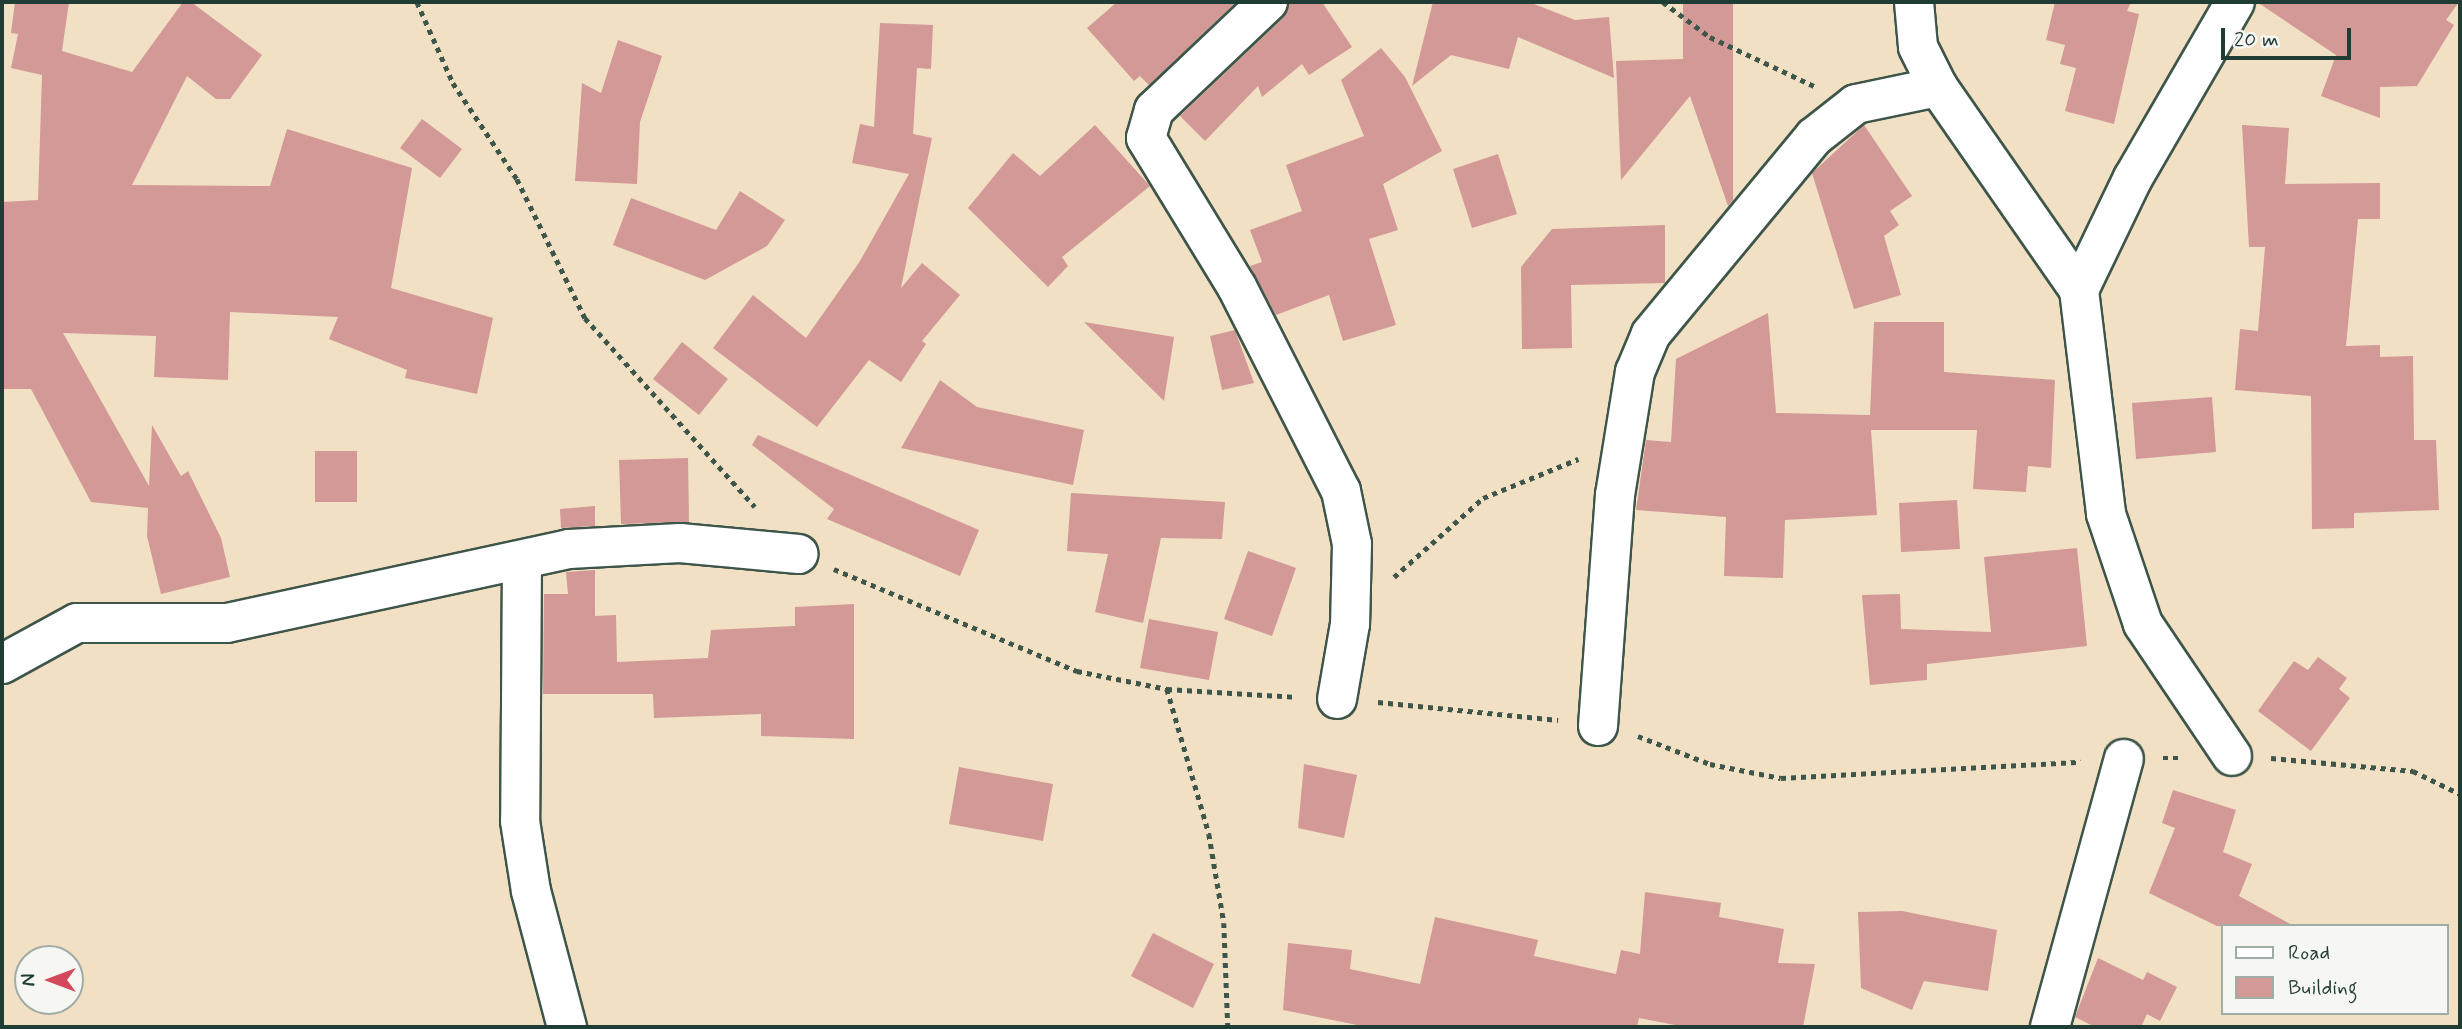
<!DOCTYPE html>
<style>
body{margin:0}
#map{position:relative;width:2462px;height:1029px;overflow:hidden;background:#f1e0c3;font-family:Mynerve,sans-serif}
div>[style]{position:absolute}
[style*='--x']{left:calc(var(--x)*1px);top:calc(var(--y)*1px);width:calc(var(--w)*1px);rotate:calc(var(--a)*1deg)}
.building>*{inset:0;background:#d29997}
.path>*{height:4.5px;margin-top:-2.25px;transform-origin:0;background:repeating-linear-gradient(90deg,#3e5549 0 5px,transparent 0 10px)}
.roads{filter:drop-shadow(2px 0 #3e5549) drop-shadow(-2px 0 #3e5549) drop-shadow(0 2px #3e5549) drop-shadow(0 -2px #3e5549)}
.street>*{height:38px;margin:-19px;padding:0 19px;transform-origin:19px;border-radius:19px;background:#fff}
span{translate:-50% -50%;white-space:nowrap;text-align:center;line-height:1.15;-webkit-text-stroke:7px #f6f6f2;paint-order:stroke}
.frame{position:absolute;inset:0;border:4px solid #1f3d34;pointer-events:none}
.legend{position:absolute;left:2221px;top:924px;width:228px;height:91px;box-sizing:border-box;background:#f6f6f2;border:2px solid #a0aca6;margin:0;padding:9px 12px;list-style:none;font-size:21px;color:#1f3d34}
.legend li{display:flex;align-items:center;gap:14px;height:35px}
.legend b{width:35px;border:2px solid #a0aca6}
.north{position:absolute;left:14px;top:945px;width:70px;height:70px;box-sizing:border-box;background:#f6f6f2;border:2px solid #a0aca6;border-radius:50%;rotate:270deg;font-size:19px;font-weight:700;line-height:28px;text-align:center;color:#1f3d34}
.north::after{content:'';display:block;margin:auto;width:24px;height:32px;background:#d1495b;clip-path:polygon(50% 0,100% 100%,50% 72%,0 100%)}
.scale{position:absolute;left:2221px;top:28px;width:130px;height:32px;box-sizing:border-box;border:4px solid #1f3d34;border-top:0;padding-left:9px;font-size:21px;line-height:24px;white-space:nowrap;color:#1f3d34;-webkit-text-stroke:5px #f6f6f2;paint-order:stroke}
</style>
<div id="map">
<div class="building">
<i style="clip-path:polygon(15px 2px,69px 2px,62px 51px,132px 72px,183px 2px,191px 2px,262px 55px,230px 99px,216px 99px,187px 76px,132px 185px,270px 186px,287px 129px,412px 168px,391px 288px,493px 318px,477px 394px,405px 378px,407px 370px,329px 339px,338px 317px,230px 312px,228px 380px,154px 377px,156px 336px,63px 333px,149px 486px,152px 425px,181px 476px,188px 471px,221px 538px,230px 577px,161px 594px,147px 536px,148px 508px,91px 502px,31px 389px,2px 389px,2px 202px,38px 200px,42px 75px,11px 68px,18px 34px,11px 33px)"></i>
<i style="clip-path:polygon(1117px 2px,1236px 2px,1149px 85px,1140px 76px,1134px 81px,1087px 28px)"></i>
<i style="clip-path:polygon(1289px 2px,1322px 2px,1352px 47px,1309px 75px,1302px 64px,1262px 97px,1258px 86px,1205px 141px,1180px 116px,1283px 18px)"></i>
<i style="clip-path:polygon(1433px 2px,1529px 2px,1575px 20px,1609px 17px,1614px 78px,1518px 37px,1509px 69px,1451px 55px,1412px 86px)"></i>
<i style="clip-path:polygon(1683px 2px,1733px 2px,1733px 200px,1728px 206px,1690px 96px,1621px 180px,1616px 61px,1683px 59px)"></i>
<i style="clip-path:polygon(2055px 2px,2131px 2px,2127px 11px,2139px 14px,2114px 124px,2065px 111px,2076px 68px,2060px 64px,2065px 45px,2046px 40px)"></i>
<i style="clip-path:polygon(2257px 2px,2459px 2px,2446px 20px,2454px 25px,2417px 86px,2380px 87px,2380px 118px,2321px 96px,2336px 55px)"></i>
<i style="clip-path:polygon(880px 23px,933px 25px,931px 69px,917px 68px,913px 134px,932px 138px,901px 288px,922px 263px,960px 295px,922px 341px,926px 344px,901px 382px,869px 360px,817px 427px,713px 348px,753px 295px,806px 338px,860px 261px,909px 174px,852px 163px,860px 124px,874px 127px)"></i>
<i style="clip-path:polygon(618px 40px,662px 56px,640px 122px,637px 184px,575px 181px,582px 83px,601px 93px)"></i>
<i style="clip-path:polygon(1381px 48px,1405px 77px,1442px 151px,1383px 184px,1398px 230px,1369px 239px,1396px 325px,1343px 341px,1329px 295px,1276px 315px,1250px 266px,1262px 262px,1250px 230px,1302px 211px,1286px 165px,1364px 136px,1341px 80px)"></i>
<i style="clip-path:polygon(422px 119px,462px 149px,440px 178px,400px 148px)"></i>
<i style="clip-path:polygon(1095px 125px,1150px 186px,1062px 257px,1068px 266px,1048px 287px,968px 208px,1013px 153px,1040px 176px)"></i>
<i style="clip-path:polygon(1864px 125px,1912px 196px,1890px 211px,1899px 225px,1884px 236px,1901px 295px,1854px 309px,1812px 173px)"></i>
<i style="clip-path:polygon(2242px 125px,2289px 128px,2285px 184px,2380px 183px,2380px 219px,2358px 219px,2346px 346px,2380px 345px,2380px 357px,2413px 356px,2414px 440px,2436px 440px,2439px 510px,2354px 513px,2354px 528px,2312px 529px,2311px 396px,2235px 390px,2240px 329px,2258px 331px,2265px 247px,2249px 247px)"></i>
<i style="clip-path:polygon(1498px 154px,1517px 214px,1472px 228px,1453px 169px)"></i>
<i style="clip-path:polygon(740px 191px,785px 220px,767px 246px,705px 280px,613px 245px,631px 198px,716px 230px)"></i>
<i style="clip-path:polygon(1665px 225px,1665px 283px,1571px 285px,1572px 348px,1522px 349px,1521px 267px,1552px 229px)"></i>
<i style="clip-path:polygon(1768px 313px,1776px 413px,1870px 415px,1874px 322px,1944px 322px,1944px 372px,2055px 380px,2051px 468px,2028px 466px,2026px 492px,1973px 489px,1977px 430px,1871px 430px,1877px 515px,1785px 520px,1783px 578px,1724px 576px,1726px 517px,1636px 510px,1646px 440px,1671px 442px,1676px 359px)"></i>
<i style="clip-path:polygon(1084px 322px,1174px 337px,1164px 401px)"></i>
<i style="clip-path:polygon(1235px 330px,1254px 383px,1222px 390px,1210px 336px)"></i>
<i style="clip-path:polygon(682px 342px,728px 379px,699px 415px,653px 379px)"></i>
<i style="clip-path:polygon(940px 380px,977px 407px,1084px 430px,1073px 485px,901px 448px)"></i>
<i style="clip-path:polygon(2212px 397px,2216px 452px,2136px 459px,2132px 403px)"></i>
<i style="clip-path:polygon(758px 435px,979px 530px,960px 576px,827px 519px,834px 509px,752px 445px)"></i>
<i style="clip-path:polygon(315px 451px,357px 451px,357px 502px,315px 502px)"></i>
<i style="clip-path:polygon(688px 458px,689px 522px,621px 524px,619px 460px)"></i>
<i style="clip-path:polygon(1071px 493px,1225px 502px,1222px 539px,1161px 538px,1143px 623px,1095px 612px,1108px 554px,1067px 551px)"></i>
<i style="clip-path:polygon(1957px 500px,1960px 549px,1901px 552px,1899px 503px)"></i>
<i style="clip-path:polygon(595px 506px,595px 526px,561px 528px,560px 509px)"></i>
<i style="clip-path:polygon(2077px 548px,2087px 646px,1927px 664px,1927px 680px,1870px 685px,1862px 595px,1900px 594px,1901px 629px,1991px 632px,1984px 557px)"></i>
<i style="clip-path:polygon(1248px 551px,1296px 568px,1272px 636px,1224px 619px)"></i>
<i style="clip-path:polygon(595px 570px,595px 616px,616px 615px,617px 662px,708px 658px,711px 630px,795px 626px,795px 607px,854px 604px,854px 739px,761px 736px,761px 714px,654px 718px,653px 694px,543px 694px,544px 594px,568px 594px,566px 572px)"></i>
<i style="clip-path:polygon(1149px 619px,1218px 632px,1209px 680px,1140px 668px)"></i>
<i style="clip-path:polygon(2318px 657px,2347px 678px,2339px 689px,2350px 698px,2311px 751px,2258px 711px,2294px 661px,2308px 670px)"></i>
<i style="clip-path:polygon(1304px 764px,1357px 775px,1344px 838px,1298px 828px)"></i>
<i style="clip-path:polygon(959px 767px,1053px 784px,1043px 841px,949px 824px)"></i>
<i style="clip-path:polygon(2173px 790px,2236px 810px,2223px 852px,2252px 864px,2239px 896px,2294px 926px,2217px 926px,2149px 893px,2175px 828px,2162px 823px)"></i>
<i style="clip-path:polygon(1645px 892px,1721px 903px,1719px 917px,1784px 929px,1778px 963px,1815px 964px,1803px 1027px,1685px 1027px,1639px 1018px,1637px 1027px,1367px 1027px,1283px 1010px,1288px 943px,1352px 950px,1350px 969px,1420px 984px,1435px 917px,1538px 940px,1534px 956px,1616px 974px,1621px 950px,1640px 954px)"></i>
<i style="clip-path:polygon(1902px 911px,1997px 930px,1988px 991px,1924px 981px,1912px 1010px,1861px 988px,1858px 912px)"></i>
<i style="clip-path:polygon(1153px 933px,1214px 964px,1193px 1008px,1131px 976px)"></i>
<i style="clip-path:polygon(2098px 958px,2143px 980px,2147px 972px,2177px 987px,2160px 1021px,2147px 1014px,2141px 1027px,2095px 1027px,2075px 1017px)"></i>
</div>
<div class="path">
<i style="--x:417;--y:2;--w:89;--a:66"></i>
<i style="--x:453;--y:83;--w:115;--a:56.3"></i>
<i style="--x:517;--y:179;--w:155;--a:63.9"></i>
<i style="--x:585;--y:318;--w:254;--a:48"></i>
<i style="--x:1663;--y:2;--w:59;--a:36.7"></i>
<i style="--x:1710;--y:37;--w:115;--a:25.2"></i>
<i style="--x:834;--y:569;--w:264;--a:22.8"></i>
<i style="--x:1077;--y:671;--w:92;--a:11.3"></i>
<i style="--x:1167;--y:689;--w:129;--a:3.5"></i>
<i style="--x:1394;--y:577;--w:119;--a:-41.6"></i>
<i style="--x:1483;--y:498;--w:103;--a:-22.3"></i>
<i style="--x:1167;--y:689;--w:151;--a:73.8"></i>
<i style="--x:1209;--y:834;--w:90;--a:80.4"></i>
<i style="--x:1224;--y:923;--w:104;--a:87.8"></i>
<i style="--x:1378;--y:702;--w:181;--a:5.7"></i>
<i style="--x:1638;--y:736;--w:77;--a:21.3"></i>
<i style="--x:1710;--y:764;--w:72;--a:11.2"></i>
<i style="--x:1781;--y:778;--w:300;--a:-3.1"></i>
<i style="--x:2163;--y:758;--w:19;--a:0"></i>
<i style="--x:2271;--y:758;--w:143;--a:5.2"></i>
<i style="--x:2413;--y:771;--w:52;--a:26.1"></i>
</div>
<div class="roads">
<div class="street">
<i style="--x:1268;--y:2;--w:157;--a:136.5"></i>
<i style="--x:1154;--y:110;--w:29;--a:106"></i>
<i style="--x:1146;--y:138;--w:175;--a:58.6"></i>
<i style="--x:1237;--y:287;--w:229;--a:63"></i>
<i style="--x:1341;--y:491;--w:54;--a:78.3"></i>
<i style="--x:1352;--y:544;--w:80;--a:91.4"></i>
<i style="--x:1350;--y:624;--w:76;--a:99.8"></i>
<i style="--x:1914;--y:2;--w:45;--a:84.9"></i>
<i style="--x:1918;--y:47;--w:45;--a:63.4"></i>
<i style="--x:1938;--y:87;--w:247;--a:55.2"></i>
<i style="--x:2079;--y:290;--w:226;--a:83.1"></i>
<i style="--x:2106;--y:514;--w:116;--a:71.4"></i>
<i style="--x:2143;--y:624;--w:159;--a:56"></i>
<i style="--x:2079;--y:290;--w:124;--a:-64.3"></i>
<i style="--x:2133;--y:178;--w:203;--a:-59.9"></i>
<i style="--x:522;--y:560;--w:261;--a:90.4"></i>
<i style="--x:520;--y:821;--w:71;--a:81.1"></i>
<i style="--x:531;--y:891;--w:141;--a:75.2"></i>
<i style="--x:2;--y:664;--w:85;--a:-28.7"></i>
<i style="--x:77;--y:623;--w:150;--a:0"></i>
<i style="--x:227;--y:623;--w:350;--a:-12.2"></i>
<i style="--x:569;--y:549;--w:111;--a:-3.1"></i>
<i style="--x:680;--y:543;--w:119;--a:5.3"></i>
<i style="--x:1598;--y:726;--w:232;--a:-85.8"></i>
<i style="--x:1615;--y:495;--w:125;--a:-80.8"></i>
<i style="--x:1635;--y:372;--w:41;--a:-67.2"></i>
<i style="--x:1651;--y:334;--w:256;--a:-50.4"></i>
<i style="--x:1814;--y:137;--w:53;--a:-38.2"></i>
<i style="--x:1856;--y:104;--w:84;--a:-11.7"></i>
<i style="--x:2050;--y:1027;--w:278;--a:-74.6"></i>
</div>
</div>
<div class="frame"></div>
<ul class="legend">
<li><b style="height:9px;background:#fff"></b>Road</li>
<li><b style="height:19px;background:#d29997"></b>Building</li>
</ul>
<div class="north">N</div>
<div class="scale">20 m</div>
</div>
